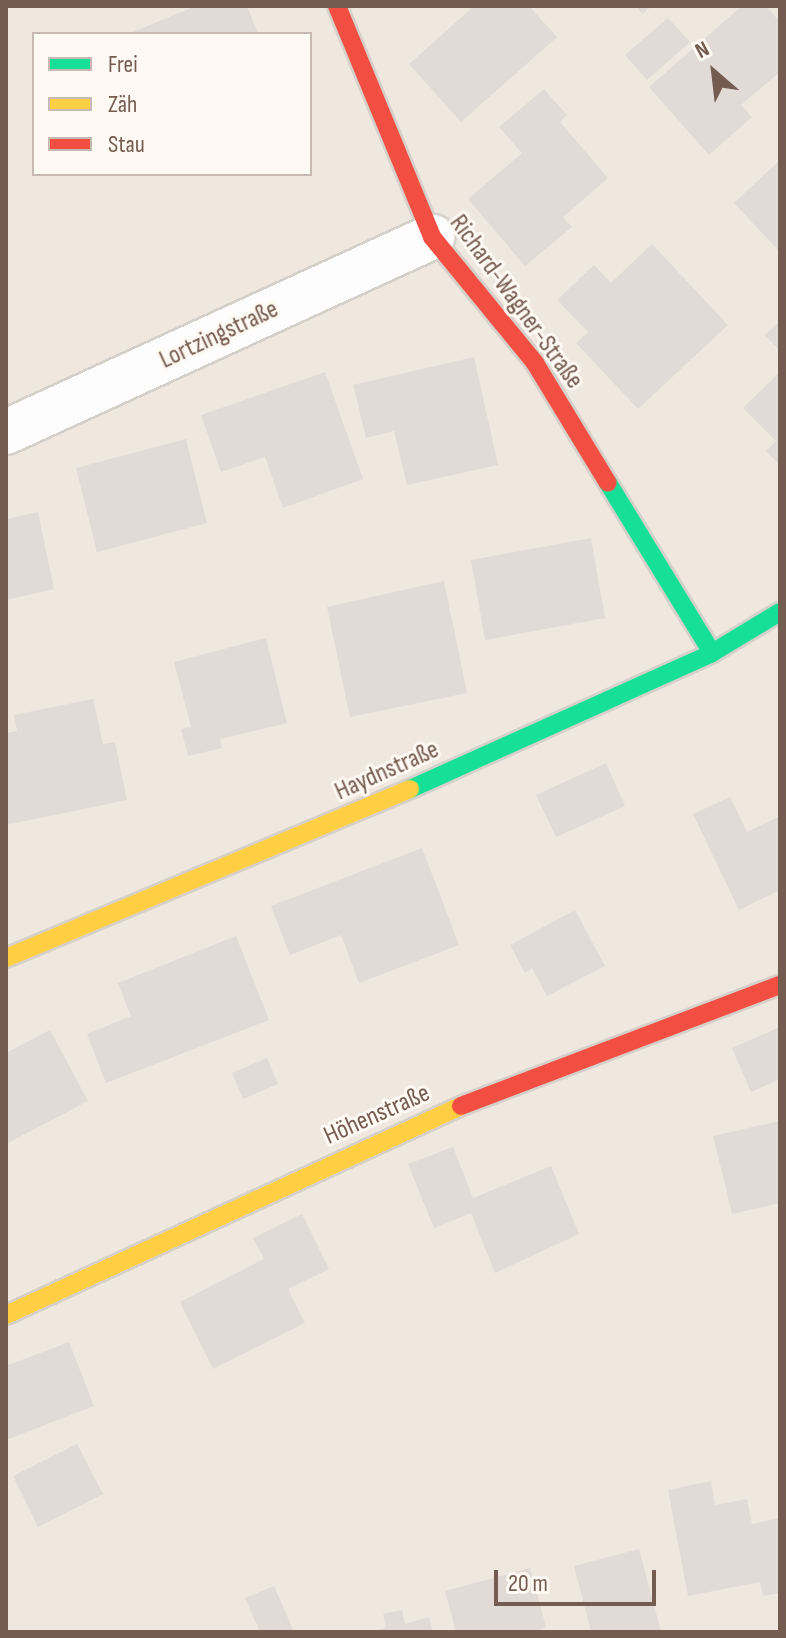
<!DOCTYPE html>
<meta charset="utf-8">
<style>
body{margin:0}
#map{position:relative;width:786px;height:1638px;overflow:hidden;background:#f8f4f0;font-family:"Sofia Sans Condensed",sans-serif}
div>[style]{position:absolute}
[style*='--x']{left:calc(var(--x)*1px);top:calc(var(--y)*1px);width:calc(var(--w)*1px);rotate:calc(var(--a)*1deg)}
.residential>*{inset:0;background:#f0e7df}
.building>*{inset:0;background:#e2dad5}
.roads{filter:drop-shadow(2px 0 #d6d0cb) drop-shadow(-2px 0 #d6d0cb) drop-shadow(0 2px #d6d0cb) drop-shadow(0 -2px #d6d0cb)}
.street>*{height:44px;margin:-22px;padding:0 22px;transform-origin:22px;border-radius:22px;background:#fefdfd}
.fast>*{height:18px;margin:-9px;padding:0 9px;transform-origin:9px;border-radius:9px;background:#16e098}
.slow>*{height:18px;margin:-9px;padding:0 9px;transform-origin:9px;border-radius:9px;background:#ffcf43}
.jam>*{height:18px;margin:-9px;padding:0 9px;transform-origin:9px;border-radius:9px;background:#f24e42}
span{translate:-50% -50%;white-space:nowrap;text-align:center;line-height:1.15;-webkit-text-stroke:6px #fef9f3;paint-order:stroke}
.street-label{font-size:26px;color:#755c51}
.frame{position:absolute;inset:0;border:8px solid #755c51;pointer-events:none}
.legend{position:absolute;left:32px;top:32px;width:280px;height:144px;box-sizing:border-box;background:#fef9f3;border:2px solid #c7bab2;margin:0;padding:10px 14px;list-style:none;font-size:24px;color:#755c51}
.legend li{display:flex;align-items:center;gap:16px;height:40px}
.legend b{width:40px;border:2px solid #c7bab2}
.north{position:absolute;left:674px;top:32px;width:80px;height:80px;-webkit-text-stroke:6px #fef9f3;paint-order:stroke;rotate:332deg;font-size:22px;font-weight:700;line-height:32px;text-align:center;color:#755c51}
.north::after{content:'';display:block;margin:auto;width:28px;height:36px;background:#755c51;clip-path:polygon(50% 0,100% 100%,50% 72%,0 100%)}
.scale{position:absolute;left:494px;top:1570px;width:162px;height:36px;box-sizing:border-box;border:4px solid #755c51;border-top:0;padding-left:10px;font-size:24px;line-height:28px;white-space:nowrap;color:#755c51;-webkit-text-stroke:6px #fef9f3;paint-order:stroke}
</style>
<div id="map">
<div class="residential">
<i style="clip-path:polygon(evenodd,6px 6px,780px 6px,780px 1632px,6px 1632px,6px 6px,34px 34px,310px 34px,310px 174px,34px 174px,34px 34px)"></i>
</div>
<div class="building">
<i style="clip-path:polygon(196px 6px,247px 6px,258px 34px,128px 34px)"></i>
<i style="clip-path:polygon(474px 6px,529px 6px,557px 37px,461px 122px,409px 64px)"></i>
<i style="clip-path:polygon(636px 6px,652px 6px,642px 14px)"></i>
<i style="clip-path:polygon(742px 6px,766px 6px,780px 22px,780px 72px,741px 105px,752px 117px,709px 155px,649px 87px)"></i>
<i style="clip-path:polygon(668px 18px,690px 42px,647px 80px,625px 55px)"></i>
<i style="clip-path:polygon(544px 89px,567px 115px,560px 122px,608px 178px,563px 217px,572px 227px,525px 266px,468px 199px,522px 153px,499px 127px)"></i>
<i style="clip-path:polygon(780px 160px,780px 252px,734px 203px)"></i>
<i style="clip-path:polygon(652px 244px,728px 325px,638px 409px,576px 343px,588px 332px,557px 300px,594px 265px,611px 283px)"></i>
<i style="clip-path:polygon(780px 321px,780px 351px,765px 335px)"></i>
<i style="clip-path:polygon(474px 357px,498px 465px,407px 485px,394px 431px,366px 438px,353px 385px)"></i>
<i style="clip-path:polygon(325px 372px,363px 479px,283px 508px,265px 457px,221px 472px,201px 415px)"></i>
<i style="clip-path:polygon(780px 372px,780px 465px,766px 451px,776px 441px,743px 408px)"></i>
<i style="clip-path:polygon(186px 439px,207px 523px,97px 552px,76px 468px)"></i>
<i style="clip-path:polygon(38px 512px,54px 589px,6px 600px,6px 519px)"></i>
<i style="clip-path:polygon(591px 538px,605px 618px,485px 640px,471px 560px)"></i>
<i style="clip-path:polygon(444px 581px,467px 693px,350px 717px,327px 607px)"></i>
<i style="clip-path:polygon(266px 638px,287px 723px,220px 739px,222px 748px,188px 756px,181px 729px,191px 727px,174px 662px)"></i>
<i style="clip-path:polygon(93px 699px,103px 744px,115px 742px,127px 800px,6px 825px,6px 733px,17px 731px,14px 715px)"></i>
<i style="clip-path:polygon(606px 763px,625px 806px,556px 837px,536px 795px)"></i>
<i style="clip-path:polygon(730px 797px,747px 832px,780px 816px,780px 890px,739px 910px,693px 814px)"></i>
<i style="clip-path:polygon(422px 848px,459px 945px,359px 983px,341px 935px,290px 955px,271px 906px)"></i>
<i style="clip-path:polygon(575px 910px,605px 966px,547px 996px,532px 968px,525px 973px,510px 945px)"></i>
<i style="clip-path:polygon(236px 936px,269px 1020px,106px 1083px,87px 1034px,131px 1016px,118px 983px)"></i>
<i style="clip-path:polygon(780px 1027px,780px 1079px,751px 1092px,732px 1048px)"></i>
<i style="clip-path:polygon(50px 1030px,88px 1101px,6px 1144px,6px 1053px)"></i>
<i style="clip-path:polygon(267px 1058px,278px 1084px,243px 1099px,232px 1073px)"></i>
<i style="clip-path:polygon(780px 1121px,780px 1203px,732px 1214px,713px 1136px)"></i>
<i style="clip-path:polygon(453px 1147px,473px 1198px,551px 1166px,579px 1234px,495px 1273px,471px 1213px,434px 1228px,408px 1164px)"></i>
<i style="clip-path:polygon(302px 1214px,329px 1269px,288px 1289px,305px 1323px,213px 1369px,180px 1302px,264px 1259px,253px 1238px)"></i>
<i style="clip-path:polygon(69px 1342px,94px 1406px,6px 1440px,6px 1366px)"></i>
<i style="clip-path:polygon(77px 1444px,103px 1494px,38px 1527px,13px 1476px)"></i>
<i style="clip-path:polygon(711px 1481px,715px 1505px,747px 1499px,752px 1524px,780px 1518px,780px 1593px,763px 1596px,760px 1582px,688px 1596px,668px 1490px)"></i>
<i style="clip-path:polygon(639px 1549px,661px 1632px,591px 1632px,574px 1566px)"></i>
<i style="clip-path:polygon(530px 1568px,546px 1627px,534px 1632px,456px 1632px,445px 1591px)"></i>
<i style="clip-path:polygon(274px 1586px,294px 1632px,260px 1632px,245px 1598px)"></i>
<i style="clip-path:polygon(402px 1610px,405px 1624px,429px 1617px,433px 1632px,371px 1632px,386px 1627px,383px 1614px)"></i>
</div>
<div class="roads">
<div class="street">
<i style="--x:6;--y:432;--w:469;--a:-24.6"></i>
</div>
<div class="fast">
<i style="--x:608;--y:483;--w:199;--a:58.5"></i>
<i style="--x:410;--y:789;--w:331;--a:-24.2"></i>
<i style="--x:712;--y:653;--w:79;--a:-31.1"></i>
</div>
<div class="slow">
<i style="--x:6;--y:958;--w:438;--a:-22.7"></i>
<i style="--x:6;--y:1315;--w:501;--a:-24.67"></i>
</div>
<div class="jam">
<i style="--x:337;--y:6;--w:250;--a:67.6"></i>
<i style="--x:432;--y:237;--w:163;--a:50.7"></i>
<i style="--x:535;--y:363;--w:140;--a:58.7"></i>
<i style="--x:461;--y:1106;--w:341;--a:-20.8"></i>
</div>
</div>
<div class="street-label">
<span style="left:516px;top:302px;rotate:54deg">Richard-Wagner-Straße</span>
<span style="left:219px;top:335px;rotate:-25deg">Lortzingstraße</span>
<span style="left:387px;top:771px;rotate:-24deg">Haydnstraße</span>
<span style="left:377px;top:1115px;rotate:-24deg">Höhenstraße</span>
</div>
<div class="frame"></div>
<ul class="legend">
<li><b style="height:10px;background:#16e098"></b>Frei</li>
<li><b style="height:10px;background:#ffcf43"></b>Zäh</li>
<li><b style="height:10px;background:#f24e42"></b>Stau</li>
</ul>
<div class="north">N</div>
<div class="scale">20 m</div>
</div>
